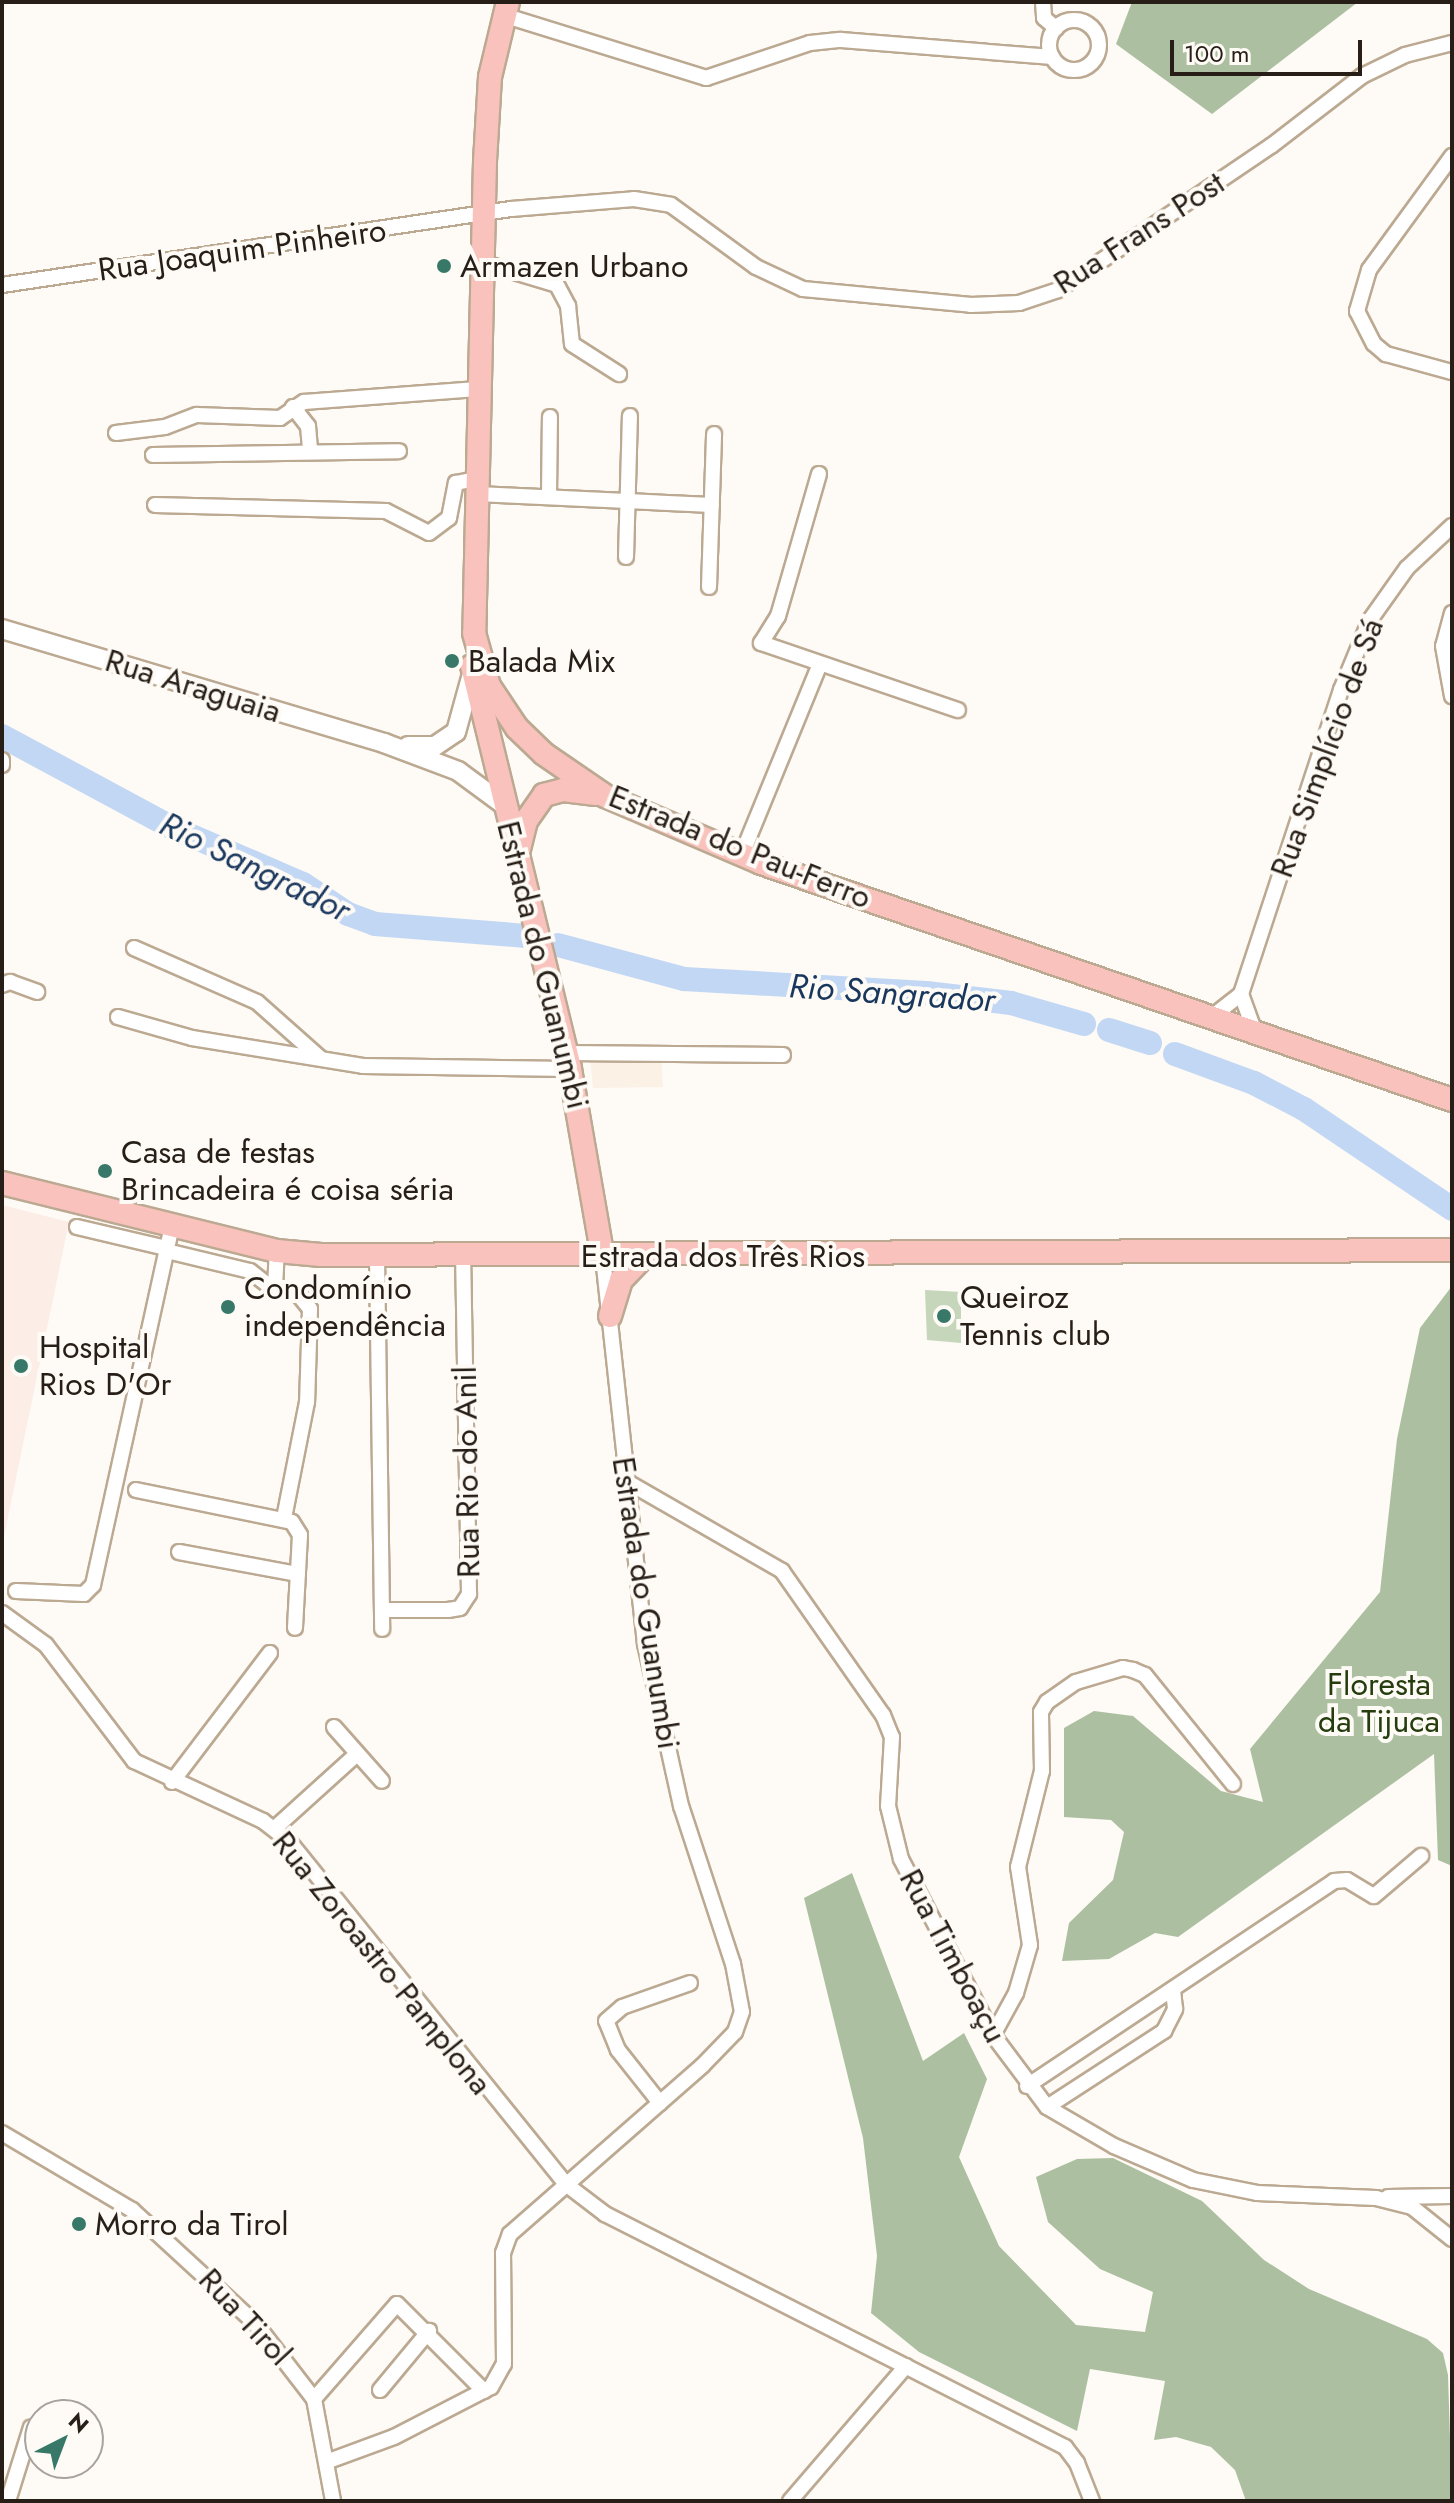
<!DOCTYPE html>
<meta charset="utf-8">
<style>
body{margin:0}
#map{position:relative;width:1454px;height:2503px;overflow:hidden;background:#fefaf5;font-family:Jost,sans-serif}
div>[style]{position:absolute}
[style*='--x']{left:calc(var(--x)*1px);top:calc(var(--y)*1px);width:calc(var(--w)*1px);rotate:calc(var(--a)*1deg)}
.built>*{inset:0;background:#fbf1e5}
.medical>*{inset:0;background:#fceee7}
.green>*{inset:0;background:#c6d6bb}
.forest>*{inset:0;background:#acbfa0}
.river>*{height:24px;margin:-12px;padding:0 12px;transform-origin:12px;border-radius:12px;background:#c1d7f4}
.roads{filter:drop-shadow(2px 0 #bca992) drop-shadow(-2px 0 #bca992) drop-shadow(0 2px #bca992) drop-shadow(0 -2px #bca992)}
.minor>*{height:14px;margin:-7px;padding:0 7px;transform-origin:7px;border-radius:7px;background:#fff}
.minor>.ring{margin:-7px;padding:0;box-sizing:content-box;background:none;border:14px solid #fff;border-radius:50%}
.tertiary>*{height:18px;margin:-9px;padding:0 9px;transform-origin:9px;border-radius:9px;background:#fff}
.primary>*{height:22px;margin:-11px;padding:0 11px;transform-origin:11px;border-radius:11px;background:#f9c2bd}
.dots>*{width:22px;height:22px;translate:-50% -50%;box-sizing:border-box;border:4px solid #fefaf5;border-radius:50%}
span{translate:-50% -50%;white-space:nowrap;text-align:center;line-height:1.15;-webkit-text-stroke:8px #fefaf5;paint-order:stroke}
.street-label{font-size:32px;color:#271f17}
.poi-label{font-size:32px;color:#271f17}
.left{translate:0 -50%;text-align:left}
.park-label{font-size:32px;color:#253d0e}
.water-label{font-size:34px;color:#19375d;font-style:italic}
.frame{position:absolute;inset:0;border:4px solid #271f17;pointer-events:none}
.north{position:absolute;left:24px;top:2399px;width:80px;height:80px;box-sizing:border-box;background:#fefaf5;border:2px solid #a8a29c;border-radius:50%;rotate:42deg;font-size:22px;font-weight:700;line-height:32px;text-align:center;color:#271f17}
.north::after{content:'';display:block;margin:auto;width:28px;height:36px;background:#377869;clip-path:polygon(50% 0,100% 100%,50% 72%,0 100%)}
.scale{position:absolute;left:1170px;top:40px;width:192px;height:36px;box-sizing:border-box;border:4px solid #271f17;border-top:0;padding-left:10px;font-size:24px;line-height:28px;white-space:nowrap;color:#271f17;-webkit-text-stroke:6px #fefaf5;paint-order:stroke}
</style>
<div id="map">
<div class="built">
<i style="clip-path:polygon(590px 1055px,661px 1055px,663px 1087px,593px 1088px)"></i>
</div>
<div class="medical">
<i style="clip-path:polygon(2px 1205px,69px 1222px,2px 1546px)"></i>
</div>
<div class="green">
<i style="clip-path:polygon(925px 1290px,961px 1292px,961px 1343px,927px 1340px)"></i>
</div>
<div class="forest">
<i style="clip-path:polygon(1132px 2px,1358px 2px,1212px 114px,1116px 44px)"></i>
<i style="clip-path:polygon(1452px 1286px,1452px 1866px,1438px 1860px,1434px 1754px,1178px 1937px,1155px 1933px,1109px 1959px,1062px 1961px,1069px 1923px,1113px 1880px,1124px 1832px,1111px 1820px,1064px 1817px,1064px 1728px,1094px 1711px,1133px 1716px,1221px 1791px,1263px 1802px,1250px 1749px,1380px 1592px,1397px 1439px,1420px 1328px)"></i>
<i style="clip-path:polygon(852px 1873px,923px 2061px,964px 2033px,987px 2079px,959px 2157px,999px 2246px,1076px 2325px,1145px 2332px,1153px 2292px,1100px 2269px,1048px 2222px,1036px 2177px,1077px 2159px,1113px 2158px,1202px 2201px,1264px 2260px,1309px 2289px,1427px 2339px,1443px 2353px,1448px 2375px,1452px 2501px,1246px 2501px,1235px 2470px,1211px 2447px,1176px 2437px,1154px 2440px,1165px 2381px,1090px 2369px,1077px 2431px,919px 2352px,871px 2313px,877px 2256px,863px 2138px,804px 1898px)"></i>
</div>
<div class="river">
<i style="--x:2;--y:736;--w:194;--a:28.3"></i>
<i style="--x:173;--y:828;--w:142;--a:23.3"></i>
<i style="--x:303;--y:884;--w:54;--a:33.7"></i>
<i style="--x:348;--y:914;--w:29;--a:20"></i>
<i style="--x:375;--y:924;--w:152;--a:4.5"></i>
<i style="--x:558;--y:945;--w:131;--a:15.1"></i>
<i style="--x:684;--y:979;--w:242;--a:3.3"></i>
<i style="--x:926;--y:993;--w:86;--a:6.7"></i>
<i style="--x:1011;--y:1003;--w:76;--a:16"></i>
<i style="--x:1109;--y:1030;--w:43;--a:17.6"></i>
<i style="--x:1175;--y:1054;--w:84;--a:20.2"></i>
<i style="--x:1254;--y:1083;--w:56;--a:27.5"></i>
<i style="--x:1304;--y:1109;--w:179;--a:34"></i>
</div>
<div class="roads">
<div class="minor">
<i style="--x:1043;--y:2;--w:16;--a:86"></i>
<i style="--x:1044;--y:18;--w:16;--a:40"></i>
<i style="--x:503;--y:15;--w:213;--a:17.2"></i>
<i style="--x:706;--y:78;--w:110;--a:-18.6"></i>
<i style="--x:810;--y:43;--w:31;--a:-6"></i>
<i style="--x:841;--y:40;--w:212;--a:4.6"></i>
<i class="ring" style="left:1049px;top:20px;width:36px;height:36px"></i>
<i style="--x:1452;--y:156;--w:141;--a:126.1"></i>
<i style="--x:1369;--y:270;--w:43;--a:106.3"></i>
<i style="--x:1357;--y:311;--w:37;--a:63"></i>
<i style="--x:1374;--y:344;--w:16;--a:40"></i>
<i style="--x:1386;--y:354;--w:68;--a:15.3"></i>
<i style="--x:481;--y:262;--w:79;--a:16.8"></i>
<i style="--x:557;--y:285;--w:24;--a:62"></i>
<i style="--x:568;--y:306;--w:38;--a:84"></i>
<i style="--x:572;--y:344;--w:56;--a:32.6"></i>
<i style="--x:2;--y:285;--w:515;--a:-8.49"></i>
<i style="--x:511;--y:209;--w:123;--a:-4.6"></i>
<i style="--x:634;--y:199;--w:37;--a:9"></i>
<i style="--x:671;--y:205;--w:105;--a:36.1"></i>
<i style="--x:756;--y:267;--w:52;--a:25.1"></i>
<i style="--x:803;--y:289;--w:169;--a:5.4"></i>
<i style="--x:971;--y:305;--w:48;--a:-2.4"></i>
<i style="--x:1019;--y:303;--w:41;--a:-18.4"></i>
<i style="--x:1058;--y:290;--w:257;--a:-34.1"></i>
<i style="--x:1271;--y:146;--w:115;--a:-37.6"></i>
<i style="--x:1362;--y:76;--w:48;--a:-26"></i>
<i style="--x:1405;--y:55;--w:49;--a:-14.3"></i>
<i style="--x:293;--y:407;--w:24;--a:52"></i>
<i style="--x:308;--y:426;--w:24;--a:85"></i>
<i style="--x:116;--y:433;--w:49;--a:-7"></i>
<i style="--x:165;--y:427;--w:34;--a:-21"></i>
<i style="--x:197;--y:415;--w:83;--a:2.1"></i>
<i style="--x:280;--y:418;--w:29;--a:-34"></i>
<i style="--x:304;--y:402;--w:174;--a:-4.3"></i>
<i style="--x:153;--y:455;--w:246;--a:-0.9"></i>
<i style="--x:819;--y:474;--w:148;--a:106.1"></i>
<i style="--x:778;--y:616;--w:32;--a:122"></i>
<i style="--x:761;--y:643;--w:208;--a:18.8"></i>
<i style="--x:477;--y:494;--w:235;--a:2.7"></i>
<i style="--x:549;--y:495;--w:78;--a:-89.3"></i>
<i style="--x:155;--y:505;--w:231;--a:1.5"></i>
<i style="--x:386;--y:511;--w:48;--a:27.1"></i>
<i style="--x:429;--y:533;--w:25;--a:-37"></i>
<i style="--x:449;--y:518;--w:36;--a:-79"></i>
<i style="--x:456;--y:483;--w:21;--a:-11"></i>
<i style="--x:626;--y:557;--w:141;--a:-88.4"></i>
<i style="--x:709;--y:587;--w:153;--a:-88.1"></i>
<i style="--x:1452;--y:613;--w:34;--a:105"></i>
<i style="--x:1443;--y:646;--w:51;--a:79.8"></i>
<i style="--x:2;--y:760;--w:5;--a:90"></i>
<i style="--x:742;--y:854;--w:205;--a:-67.7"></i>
<i style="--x:134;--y:948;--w:134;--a:23.7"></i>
<i style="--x:257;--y:1002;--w:84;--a:41.6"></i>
<i style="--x:2;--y:985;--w:9;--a:-21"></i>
<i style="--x:10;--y:982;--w:29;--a:20"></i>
<i style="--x:1241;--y:994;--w:38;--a:70"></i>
<i style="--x:1213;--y:1016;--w:36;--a:-38"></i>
<i style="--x:1241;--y:994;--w:320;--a:-71.8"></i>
<i style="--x:1341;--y:690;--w:76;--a:-67.5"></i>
<i style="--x:1370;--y:620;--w:64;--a:-54.6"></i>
<i style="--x:1407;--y:568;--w:62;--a:-43"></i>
<i style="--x:118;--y:1017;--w:77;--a:15.8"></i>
<i style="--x:192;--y:1038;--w:173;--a:9.3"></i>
<i style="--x:363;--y:1066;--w:207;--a:0.8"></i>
<i style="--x:566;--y:1053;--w:217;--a:0.5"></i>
<i style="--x:77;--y:1227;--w:91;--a:13.3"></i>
<i style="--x:175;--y:1253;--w:77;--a:13.5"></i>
<i style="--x:250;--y:1271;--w:23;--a:38"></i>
<i style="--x:268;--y:1285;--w:31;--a:17"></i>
<i style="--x:298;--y:1294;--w:19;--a:51"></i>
<i style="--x:310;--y:1309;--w:93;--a:91.8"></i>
<i style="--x:307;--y:1402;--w:118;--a:101.2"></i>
<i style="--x:377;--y:1256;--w:373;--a:89.2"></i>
<i style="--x:275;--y:1287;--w:36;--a:-87"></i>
<i style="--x:624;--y:1480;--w:182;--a:29.9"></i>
<i style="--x:782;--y:1571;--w:176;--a:55"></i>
<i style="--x:883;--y:1715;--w:24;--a:68"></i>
<i style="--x:892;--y:1737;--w:69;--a:93.3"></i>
<i style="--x:888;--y:1806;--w:55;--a:76.2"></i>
<i style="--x:901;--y:1859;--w:199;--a:62.4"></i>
<i style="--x:993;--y:2035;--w:90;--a:53.1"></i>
<i style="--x:1047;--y:2107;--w:78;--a:30.2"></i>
<i style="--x:1114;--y:2146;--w:86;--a:23.3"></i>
<i style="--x:1193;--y:2180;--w:65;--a:11.5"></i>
<i style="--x:1257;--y:2193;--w:119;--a:2.4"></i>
<i style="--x:1376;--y:2198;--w:37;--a:14"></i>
<i style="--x:1412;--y:2207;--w:51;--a:38.7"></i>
<i style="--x:136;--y:1490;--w:159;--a:11.6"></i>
<i style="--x:292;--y:1522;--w:15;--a:58"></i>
<i style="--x:300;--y:1535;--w:93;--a:93.1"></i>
<i style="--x:179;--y:1552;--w:121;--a:10.5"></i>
<i style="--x:16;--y:1591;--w:68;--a:2.5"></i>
<i style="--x:84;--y:1594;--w:13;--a:-45"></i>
<i style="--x:93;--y:1585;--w:368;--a:-77.6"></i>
<i style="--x:382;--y:1610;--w:66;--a:0"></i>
<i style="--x:448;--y:1610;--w:12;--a:-9"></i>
<i style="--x:460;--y:1608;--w:17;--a:-57"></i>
<i style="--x:469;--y:1594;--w:338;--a:-91"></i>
<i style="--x:2;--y:1613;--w:54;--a:36"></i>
<i style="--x:46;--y:1645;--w:146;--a:52.8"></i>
<i style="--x:134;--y:1761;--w:142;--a:24.9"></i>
<i style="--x:263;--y:1821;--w:33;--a:38"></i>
<i style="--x:289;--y:1841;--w:442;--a:51.1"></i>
<i style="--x:567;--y:2185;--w:48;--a:37.3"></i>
<i style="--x:605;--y:2214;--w:516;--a:26.86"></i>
<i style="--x:1065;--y:2447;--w:20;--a:53"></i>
<i style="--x:1077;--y:2463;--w:41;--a:68.5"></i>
<i style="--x:334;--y:1727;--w:72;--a:48.4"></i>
<i style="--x:172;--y:1782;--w:162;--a:-52.8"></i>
<i style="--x:275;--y:1828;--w:110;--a:-42.1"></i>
<i style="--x:993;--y:2035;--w:48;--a:-61.3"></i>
<i style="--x:1016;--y:1993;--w:50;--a:-73.7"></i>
<i style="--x:1030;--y:1945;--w:79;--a:-98.7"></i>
<i style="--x:1018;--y:1867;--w:99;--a:-76"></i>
<i style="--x:1042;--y:1771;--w:59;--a:-91"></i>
<i style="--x:1041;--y:1712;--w:12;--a:-59"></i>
<i style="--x:1047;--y:1702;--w:35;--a:-35"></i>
<i style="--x:1076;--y:1682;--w:49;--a:-16.6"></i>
<i style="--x:1123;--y:1668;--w:10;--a:11"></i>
<i style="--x:1133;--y:1670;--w:13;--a:23"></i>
<i style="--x:1145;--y:1675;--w:140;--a:51.1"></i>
<i style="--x:1027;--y:2086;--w:369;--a:-33.7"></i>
<i style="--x:1334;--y:1881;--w:13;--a:-4"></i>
<i style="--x:1347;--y:1880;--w:31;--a:31"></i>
<i style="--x:1374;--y:1896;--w:62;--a:-40.4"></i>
<i style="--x:660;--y:2103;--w:68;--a:-128.4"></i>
<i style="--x:618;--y:2050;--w:31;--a:-112"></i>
<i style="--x:606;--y:2021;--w:21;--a:-41"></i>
<i style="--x:622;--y:2007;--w:72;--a:-19.4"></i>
<i style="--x:1047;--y:2107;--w:140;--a:-33"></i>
<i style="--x:1164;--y:2031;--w:25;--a:-63"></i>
<i style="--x:1175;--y:2009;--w:18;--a:-96"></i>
<i style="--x:2;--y:2133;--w:151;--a:30.6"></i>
<i style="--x:132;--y:2210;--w:168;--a:42.6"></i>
<i style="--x:256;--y:2324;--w:95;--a:52.3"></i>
<i style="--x:314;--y:2399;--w:104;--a:79.4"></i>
<i style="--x:1388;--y:2197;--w:64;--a:-0.9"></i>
<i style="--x:380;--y:2390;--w:77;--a:-50.3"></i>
<i style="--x:314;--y:2399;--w:126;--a:-48.9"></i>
<i style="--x:397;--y:2304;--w:123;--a:45"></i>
<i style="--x:326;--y:2462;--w:72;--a:-20.2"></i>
<i style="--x:394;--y:2437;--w:109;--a:-27.3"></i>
<i style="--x:491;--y:2387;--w:26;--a:-61"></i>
<i style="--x:504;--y:2364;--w:111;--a:-90.5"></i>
<i style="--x:503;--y:2253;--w:20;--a:-70"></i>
<i style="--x:510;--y:2234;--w:255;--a:-41.2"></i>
<i style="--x:702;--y:2066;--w:47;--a:-45.9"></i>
<i style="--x:735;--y:2032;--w:21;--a:-71"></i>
<i style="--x:742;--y:2012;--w:49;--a:-100.6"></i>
<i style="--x:733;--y:1964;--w:166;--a:-108.2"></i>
<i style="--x:681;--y:1806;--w:166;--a:-102.5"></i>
<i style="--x:645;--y:1644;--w:388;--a:-96.2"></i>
<i style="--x:8;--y:2501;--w:77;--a:-72.7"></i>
<i style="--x:790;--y:2501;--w:178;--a:-49.3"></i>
</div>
<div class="tertiary">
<i style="--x:2;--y:629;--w:399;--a:16.6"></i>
<i style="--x:384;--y:743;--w:79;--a:20.7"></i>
<i style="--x:458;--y:771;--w:56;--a:36.3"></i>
<i style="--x:408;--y:746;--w:27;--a:0"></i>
<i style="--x:435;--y:746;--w:25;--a:-34"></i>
<i style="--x:456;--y:732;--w:60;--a:-74.6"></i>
</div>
<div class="primary">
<i style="--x:508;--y:2;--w:77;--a:103.5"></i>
<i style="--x:490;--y:77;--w:84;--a:93.4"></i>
<i style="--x:485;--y:161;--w:472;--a:91.3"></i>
<i style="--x:474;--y:633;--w:55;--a:74.2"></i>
<i style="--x:489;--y:686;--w:50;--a:56.3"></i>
<i style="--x:517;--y:728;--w:37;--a:44"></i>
<i style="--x:544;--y:754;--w:74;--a:34.5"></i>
<i style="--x:605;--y:796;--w:170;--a:23.2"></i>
<i style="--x:761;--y:863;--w:731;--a:18.93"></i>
<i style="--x:472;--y:666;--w:415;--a:76.3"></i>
<i style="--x:570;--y:1069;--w:192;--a:80.1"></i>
<i style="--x:519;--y:849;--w:29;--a:-76"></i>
<i style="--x:526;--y:821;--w:32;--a:-55"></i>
<i style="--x:544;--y:795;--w:20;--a:-15"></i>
<i style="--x:563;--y:790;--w:33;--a:7"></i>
<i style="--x:2;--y:1183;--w:283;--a:13.9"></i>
<i style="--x:277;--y:1251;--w:44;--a:5.2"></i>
<i style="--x:321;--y:1255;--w:1131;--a:-0.25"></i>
<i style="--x:610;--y:1316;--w:38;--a:-73"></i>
<i style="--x:621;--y:1280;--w:30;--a:-46"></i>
</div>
</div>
<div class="dots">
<i style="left:444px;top:266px;background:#377869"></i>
<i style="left:452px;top:661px;background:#377869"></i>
<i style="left:105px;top:1171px;background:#377869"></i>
<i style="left:228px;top:1307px;background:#377869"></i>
<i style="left:944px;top:1316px;background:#377869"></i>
<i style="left:21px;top:1366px;background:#377869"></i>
<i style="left:79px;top:2224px;background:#377869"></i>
</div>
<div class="street-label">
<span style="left:1139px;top:233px;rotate:-33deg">Rua Frans Post</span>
<span style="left:242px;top:250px;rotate:-8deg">Rua Joaquim Pinheiro</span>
<span style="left:193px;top:686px;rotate:17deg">Rua Araguaia</span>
<span style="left:1327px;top:748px;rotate:-70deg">Rua Simplício de Sá</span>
<span style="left:740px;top:847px;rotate:22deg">Estrada do Pau-Ferro</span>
<span style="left:543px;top:965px;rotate:76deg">Estrada do Guanumbi</span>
<span style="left:723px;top:1256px">Estrada dos Três Rios</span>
<span style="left:467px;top:1472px;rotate:-91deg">Rua Rio do Anil</span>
<span style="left:646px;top:1603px;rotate:81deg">Estrada do Guanumbi</span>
<span style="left:953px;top:1956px;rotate:62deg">Rua Timboaçu</span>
<span style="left:382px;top:1963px;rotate:51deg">Rua Zoroastro Pamplona</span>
<span style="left:245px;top:2317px;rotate:47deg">Rua Tirol</span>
</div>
<div class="poi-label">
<span class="left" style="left:460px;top:266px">Armazen Urbano</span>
<span class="left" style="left:468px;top:661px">Balada Mix</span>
<span class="left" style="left:121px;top:1171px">Casa de festas<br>Brincadeira é coisa séria</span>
<span class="left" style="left:244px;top:1307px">Condomínio<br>independência</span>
<span class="left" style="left:960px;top:1316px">Queiroz<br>Tennis club</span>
<span class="left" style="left:39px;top:1366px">Hospital<br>Rios D'Or</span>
<span class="left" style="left:95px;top:2224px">Morro da Tirol</span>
</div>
<div class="park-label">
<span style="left:1379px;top:1703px">Floresta<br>da Tijuca</span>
</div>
<div class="water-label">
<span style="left:255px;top:867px;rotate:26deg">Rio Sangrador</span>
<span style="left:892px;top:993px;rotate:4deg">Rio Sangrador</span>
</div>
<div class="frame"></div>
<div class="north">N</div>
<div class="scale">100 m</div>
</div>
